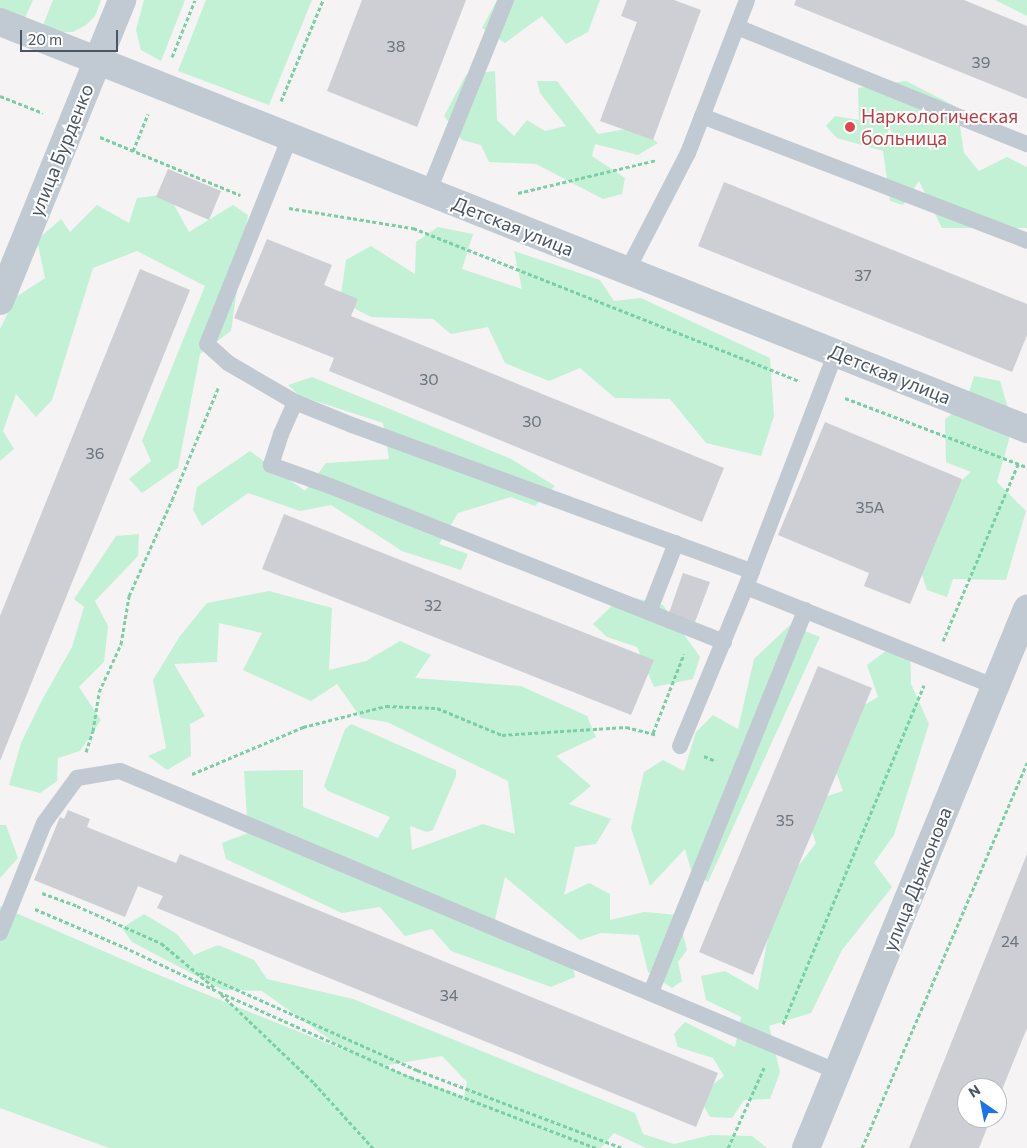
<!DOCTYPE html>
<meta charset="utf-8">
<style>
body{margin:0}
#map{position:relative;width:1027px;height:1148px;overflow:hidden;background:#f5f3f3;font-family:Commissioner,sans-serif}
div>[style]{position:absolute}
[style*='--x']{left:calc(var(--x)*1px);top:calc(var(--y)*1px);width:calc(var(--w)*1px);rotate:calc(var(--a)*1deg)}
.green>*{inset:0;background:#c3f1d5}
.building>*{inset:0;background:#cdcfd5}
.path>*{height:3px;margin-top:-1.5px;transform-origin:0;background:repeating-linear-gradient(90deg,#7ad0a6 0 4px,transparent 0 6.5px)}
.lane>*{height:16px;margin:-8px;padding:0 8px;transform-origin:8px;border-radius:8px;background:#c1cad2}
.street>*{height:28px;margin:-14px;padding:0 14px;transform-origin:14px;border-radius:14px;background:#c1cad2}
.dots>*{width:14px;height:14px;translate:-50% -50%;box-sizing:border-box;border:2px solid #fff;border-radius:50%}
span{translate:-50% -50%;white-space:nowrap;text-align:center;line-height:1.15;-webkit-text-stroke:4px #fff;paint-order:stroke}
.number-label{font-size:16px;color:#6b747e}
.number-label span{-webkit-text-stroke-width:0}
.health-label{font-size:19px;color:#be3a42}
.left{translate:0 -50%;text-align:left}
.street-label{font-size:19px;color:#4a5661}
.north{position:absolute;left:957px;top:1078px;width:50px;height:50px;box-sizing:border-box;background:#fff;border:1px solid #b7bbc0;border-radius:50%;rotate:327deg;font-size:14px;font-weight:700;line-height:20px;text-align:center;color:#4a5661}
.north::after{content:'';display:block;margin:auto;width:18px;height:22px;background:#1a73e8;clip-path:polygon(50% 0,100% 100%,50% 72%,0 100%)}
.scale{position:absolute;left:20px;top:30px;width:98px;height:22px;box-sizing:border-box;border:2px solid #4a5661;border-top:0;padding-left:6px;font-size:15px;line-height:18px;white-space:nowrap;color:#4a5661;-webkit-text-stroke:4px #fff;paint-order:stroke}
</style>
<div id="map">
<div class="green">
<i style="clip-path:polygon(0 0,33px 0,24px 20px,0 11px)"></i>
<i style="clip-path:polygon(53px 0,101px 0,95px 16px,86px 25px,73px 32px,59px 32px,42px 28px)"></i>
<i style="clip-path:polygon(144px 0,185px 0,161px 61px,141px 50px,136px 30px)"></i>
<i style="clip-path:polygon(206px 0,312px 0,269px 105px,178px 71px)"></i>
<i style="clip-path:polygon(497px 0,600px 0,588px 32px,566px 44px,542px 16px,505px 43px,482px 28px)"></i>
<i style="clip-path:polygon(995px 0,1027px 0,1027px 16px)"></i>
<i style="clip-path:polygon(495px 71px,497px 120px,514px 136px,527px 120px,545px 131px,566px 126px,540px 93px,537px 81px,557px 81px,598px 134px,637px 127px,658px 143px,638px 155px,595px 144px,592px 156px,625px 178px,622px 194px,603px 199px,536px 164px,489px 162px,481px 145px,462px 140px,444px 116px,466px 75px)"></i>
<i style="clip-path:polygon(906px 81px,957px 107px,964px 153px,979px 171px,1007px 157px,1027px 167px,1027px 228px,942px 228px,919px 181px,903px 205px,890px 201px,883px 151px,837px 138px,826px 126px,835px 116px,859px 120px,858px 88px)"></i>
<i style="clip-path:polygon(168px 194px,189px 232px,233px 205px,248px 215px,231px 331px,200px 354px,178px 468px,142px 493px,129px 479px,151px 461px,142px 441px,205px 286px,137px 251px,93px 268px,52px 400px,36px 417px,16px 394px,3px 431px,14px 449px,0 461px,0 329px,16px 297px,45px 278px,37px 240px,61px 219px,70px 232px,97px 205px,129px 223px,137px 198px)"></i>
<i style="clip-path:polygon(438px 227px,473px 234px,462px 269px,522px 289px,514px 251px,600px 280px,614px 301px,641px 298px,770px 358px,774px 416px,761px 456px,706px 443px,670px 399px,615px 398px,580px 368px,549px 381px,505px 363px,488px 327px,451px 334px,433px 319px,371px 317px,340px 301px,346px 260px,371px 246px,415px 274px,416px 242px)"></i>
<i style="clip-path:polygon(974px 376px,1000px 381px,1013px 425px,997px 482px,1026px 511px,1006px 580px,953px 579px,947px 597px,927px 590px,919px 566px,942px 498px,971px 472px,946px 462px,945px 419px,965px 405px)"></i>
<i style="clip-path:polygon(312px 377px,511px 459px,555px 486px,535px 506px,511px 497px,458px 513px,439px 544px,468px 554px,461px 570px,402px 551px,331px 505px,300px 511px,248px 493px,202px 526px,193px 510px,197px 487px,250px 451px,305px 491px,326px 463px,389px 459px,383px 423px,300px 396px,288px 385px)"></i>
<i style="clip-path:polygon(139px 534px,138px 556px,95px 601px,108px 626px,104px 662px,79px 687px,101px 720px,80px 751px,58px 758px,57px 781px,40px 793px,9px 785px,21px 743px,42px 700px,72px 647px,84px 607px,74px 599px,116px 536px)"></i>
<i style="clip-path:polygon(269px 591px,332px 608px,329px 670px,366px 661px,400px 641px,431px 655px,415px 678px,521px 686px,587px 716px,596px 737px,556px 756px,591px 786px,569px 804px,611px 819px,596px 844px,575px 847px,564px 895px,589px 883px,610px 894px,610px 920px,644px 912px,678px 915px,687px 950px,678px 962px,682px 981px,672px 988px,648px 972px,639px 935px,601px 933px,580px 940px,505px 877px,495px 919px,529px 952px,571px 953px,575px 977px,551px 987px,451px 951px,432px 929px,405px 936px,380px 907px,342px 913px,226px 859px,222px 843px,248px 833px,244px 771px,303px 770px,303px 807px,378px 838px,390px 817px,328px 791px,324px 786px,345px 729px,351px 724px,456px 770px,456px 776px,433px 830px,427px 832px,410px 826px,412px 850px,483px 824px,515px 834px,508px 781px,387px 722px,361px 718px,337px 684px,311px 701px,243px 670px,262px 633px,219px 623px,217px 662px,174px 664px,205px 716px,190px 724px,191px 756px,167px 770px,148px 756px,166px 748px,153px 680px,180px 636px,207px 603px)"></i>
<i style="clip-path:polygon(623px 595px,663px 605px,700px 657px,693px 679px,654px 687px,637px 647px,607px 637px,593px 624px)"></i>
<i style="clip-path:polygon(790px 625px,820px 637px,708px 882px,691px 870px,685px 849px,650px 886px,631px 828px,644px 772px,663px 760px,684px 771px,696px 732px,713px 715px,738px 729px,754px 659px)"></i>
<i style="clip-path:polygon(898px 642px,910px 645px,911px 684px,929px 724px,894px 835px,874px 863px,892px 887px,842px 950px,811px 1013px,769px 1026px,780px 1072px,770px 1099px,744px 1100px,732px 1118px,710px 1117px,698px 1096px,724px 1076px,713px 1058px,678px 1047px,674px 1034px,685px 1022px,735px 1047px,741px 1017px,706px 1000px,701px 976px,725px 971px,758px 990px,776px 895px,816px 843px,809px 823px,821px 798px,843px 791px,832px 761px,854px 711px,878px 697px,867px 665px)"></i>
<i style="clip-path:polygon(0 825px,6px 825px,18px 858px,0 878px)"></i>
<i style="clip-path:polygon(evenodd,0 906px,149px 971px,346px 1051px,262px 991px,223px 990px,132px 942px,122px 928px,144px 914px,177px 934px,194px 955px,218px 945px,254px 960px,267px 979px,353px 999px,635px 1113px,643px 1134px,674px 1144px,711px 1135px,752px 1136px,767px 1148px,646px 1148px,614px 1133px,601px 1148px,109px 1148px,0 1108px,0 906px,442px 1056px,467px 1082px,464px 1097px,383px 1066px,442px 1056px)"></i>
</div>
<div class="building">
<i style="clip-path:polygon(362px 0,466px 0,417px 127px,327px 91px)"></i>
<i style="clip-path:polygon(627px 0,674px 0,701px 10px,653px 140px,600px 121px,637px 22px,621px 16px)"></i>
<i style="clip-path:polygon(796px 0,964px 0,1027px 26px,1027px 99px,794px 5px)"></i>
<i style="clip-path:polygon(168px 169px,221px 191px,209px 220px,156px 197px)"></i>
<i style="clip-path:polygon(724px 182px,1027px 304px,1027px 335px,1012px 372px,698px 246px)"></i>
<i style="clip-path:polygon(267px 239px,332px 265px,324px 285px,358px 299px,351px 316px,724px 468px,702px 522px,329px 371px,334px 358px,234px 318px)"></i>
<i style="clip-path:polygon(140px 269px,190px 290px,0 761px,0 616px)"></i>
<i style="clip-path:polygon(825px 422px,962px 479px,910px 604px,864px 586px,869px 573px,778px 535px)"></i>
<i style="clip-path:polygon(284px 514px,654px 660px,631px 715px,262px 569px)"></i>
<i style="clip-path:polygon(683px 573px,710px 582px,695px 622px,669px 613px)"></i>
<i style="clip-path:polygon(818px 666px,872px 688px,753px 975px,699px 952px)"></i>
<i style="clip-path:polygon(68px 810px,90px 819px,87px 827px,176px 863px,180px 854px,718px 1073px,696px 1127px,157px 908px,163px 896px,138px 886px,125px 917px,34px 880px,60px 817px,64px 819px)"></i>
<i style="clip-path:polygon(1027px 854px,1027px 1028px,997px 1102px,997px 1088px,967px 1088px,967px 1118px,991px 1118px,979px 1148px,909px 1148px)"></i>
</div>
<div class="path">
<i style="--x:172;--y:57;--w:61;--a:-68"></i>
<i style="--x:0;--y:96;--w:46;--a:21.6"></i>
<i style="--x:281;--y:101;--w:109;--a:-67.4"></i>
<i style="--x:100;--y:137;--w:152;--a:22.5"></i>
<i style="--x:133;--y:151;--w:40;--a:-68"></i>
<i style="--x:518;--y:193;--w:142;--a:-13.4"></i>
<i style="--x:289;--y:208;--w:126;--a:9.2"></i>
<i style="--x:413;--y:228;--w:415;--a:21.6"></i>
<i style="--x:845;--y:398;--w:195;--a:20.8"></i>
<i style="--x:943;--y:641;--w:194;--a:-67"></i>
<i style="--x:653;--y:733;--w:85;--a:-68.6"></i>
<i style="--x:86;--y:752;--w:22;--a:-72"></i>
<i style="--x:93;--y:731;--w:39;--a:-81"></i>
<i style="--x:99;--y:692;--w:53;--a:-65.4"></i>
<i style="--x:121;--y:644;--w:49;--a:-80.5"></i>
<i style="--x:129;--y:596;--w:105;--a:-65.9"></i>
<i style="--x:172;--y:500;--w:123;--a:-67.6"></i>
<i style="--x:704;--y:756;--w:13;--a:23"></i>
<i style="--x:192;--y:774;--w:121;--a:-22.9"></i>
<i style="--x:303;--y:727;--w:86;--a:-14.2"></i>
<i style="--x:386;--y:706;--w:51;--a:2.2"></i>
<i style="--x:437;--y:708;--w:70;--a:22.6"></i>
<i style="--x:502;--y:735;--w:124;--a:-3.7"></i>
<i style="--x:626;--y:727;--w:32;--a:14"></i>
<i style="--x:42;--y:893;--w:37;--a:20"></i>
<i style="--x:77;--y:906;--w:92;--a:23.8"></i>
<i style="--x:161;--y:943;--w:72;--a:39.9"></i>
<i style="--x:35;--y:909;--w:97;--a:23.1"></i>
<i style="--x:124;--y:947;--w:105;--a:25.3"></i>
<i style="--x:219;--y:992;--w:209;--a:24"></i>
<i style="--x:410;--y:1077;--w:199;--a:20.9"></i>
<i style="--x:200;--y:973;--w:238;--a:24.1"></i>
<i style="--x:417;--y:1070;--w:219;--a:20.8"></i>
<i style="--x:221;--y:994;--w:129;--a:43.7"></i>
<i style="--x:314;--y:1083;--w:88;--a:47.8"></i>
<i style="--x:783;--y:1024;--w:367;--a:-67.4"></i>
<i style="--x:728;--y:1148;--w:88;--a:-65.8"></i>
<i style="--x:862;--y:1148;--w:419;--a:-66.8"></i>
</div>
<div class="lane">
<i style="--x:737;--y:27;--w:313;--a:22"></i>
<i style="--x:702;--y:116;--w:348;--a:21"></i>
<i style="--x:290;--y:137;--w:223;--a:111.8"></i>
<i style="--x:207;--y:344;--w:28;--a:42"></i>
<i style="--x:228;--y:363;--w:78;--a:30.2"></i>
<i style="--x:428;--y:193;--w:208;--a:-68"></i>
<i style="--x:627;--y:271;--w:133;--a:-62.7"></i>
<i style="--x:688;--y:153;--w:164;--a:-68.9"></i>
<i style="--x:836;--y:352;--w:252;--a:111"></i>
<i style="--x:746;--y:587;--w:269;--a:21.8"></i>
<i style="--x:649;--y:612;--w:74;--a:-68.6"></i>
<i style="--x:724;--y:642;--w:424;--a:-158.4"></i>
<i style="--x:330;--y:486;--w:63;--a:-160.4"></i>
<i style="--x:271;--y:465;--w:33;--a:-72"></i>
<i style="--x:281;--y:434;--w:35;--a:-66"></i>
<i style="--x:295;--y:402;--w:61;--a:22"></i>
<i style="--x:352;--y:425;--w:426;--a:20.1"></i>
<i style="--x:680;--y:746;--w:172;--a:-67.5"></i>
<i style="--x:0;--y:933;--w:118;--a:-68.2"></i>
<i style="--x:44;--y:823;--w:56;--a:-53.7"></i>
<i style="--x:77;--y:778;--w:44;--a:-9.2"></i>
<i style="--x:120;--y:771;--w:779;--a:22.74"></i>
<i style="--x:651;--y:992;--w:412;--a:-68"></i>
</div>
<div class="street">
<i style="--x:0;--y:22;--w:1105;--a:21.62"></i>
<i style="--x:0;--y:301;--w:325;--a:-67.9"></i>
<i style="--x:806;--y:1148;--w:583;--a:-67.71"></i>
</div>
<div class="dots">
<i style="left:850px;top:127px;background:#e0444e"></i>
</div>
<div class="number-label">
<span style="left:396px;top:46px">38</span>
<span style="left:981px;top:62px">39</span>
<span style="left:863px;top:275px">37</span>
<span style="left:429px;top:379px">30</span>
<span style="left:532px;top:421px">30</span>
<span style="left:95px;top:453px">36</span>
<span style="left:870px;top:507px">35А</span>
<span style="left:433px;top:605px">32</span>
<span style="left:785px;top:820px">35</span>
<span style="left:1010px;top:941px">24</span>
<span style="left:449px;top:995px">34</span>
</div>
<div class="health-label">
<span class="left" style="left:861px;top:127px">Наркологическая<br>больница</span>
</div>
<div class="street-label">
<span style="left:61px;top:150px;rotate:-68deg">улица Бурденко</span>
<span style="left:513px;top:226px;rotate:22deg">Детская улица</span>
<span style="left:890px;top:374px;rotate:22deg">Детская улица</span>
<span style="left:917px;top:879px;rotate:-68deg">улица Дьяконова</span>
</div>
<div class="north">N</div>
<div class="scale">20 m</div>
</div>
